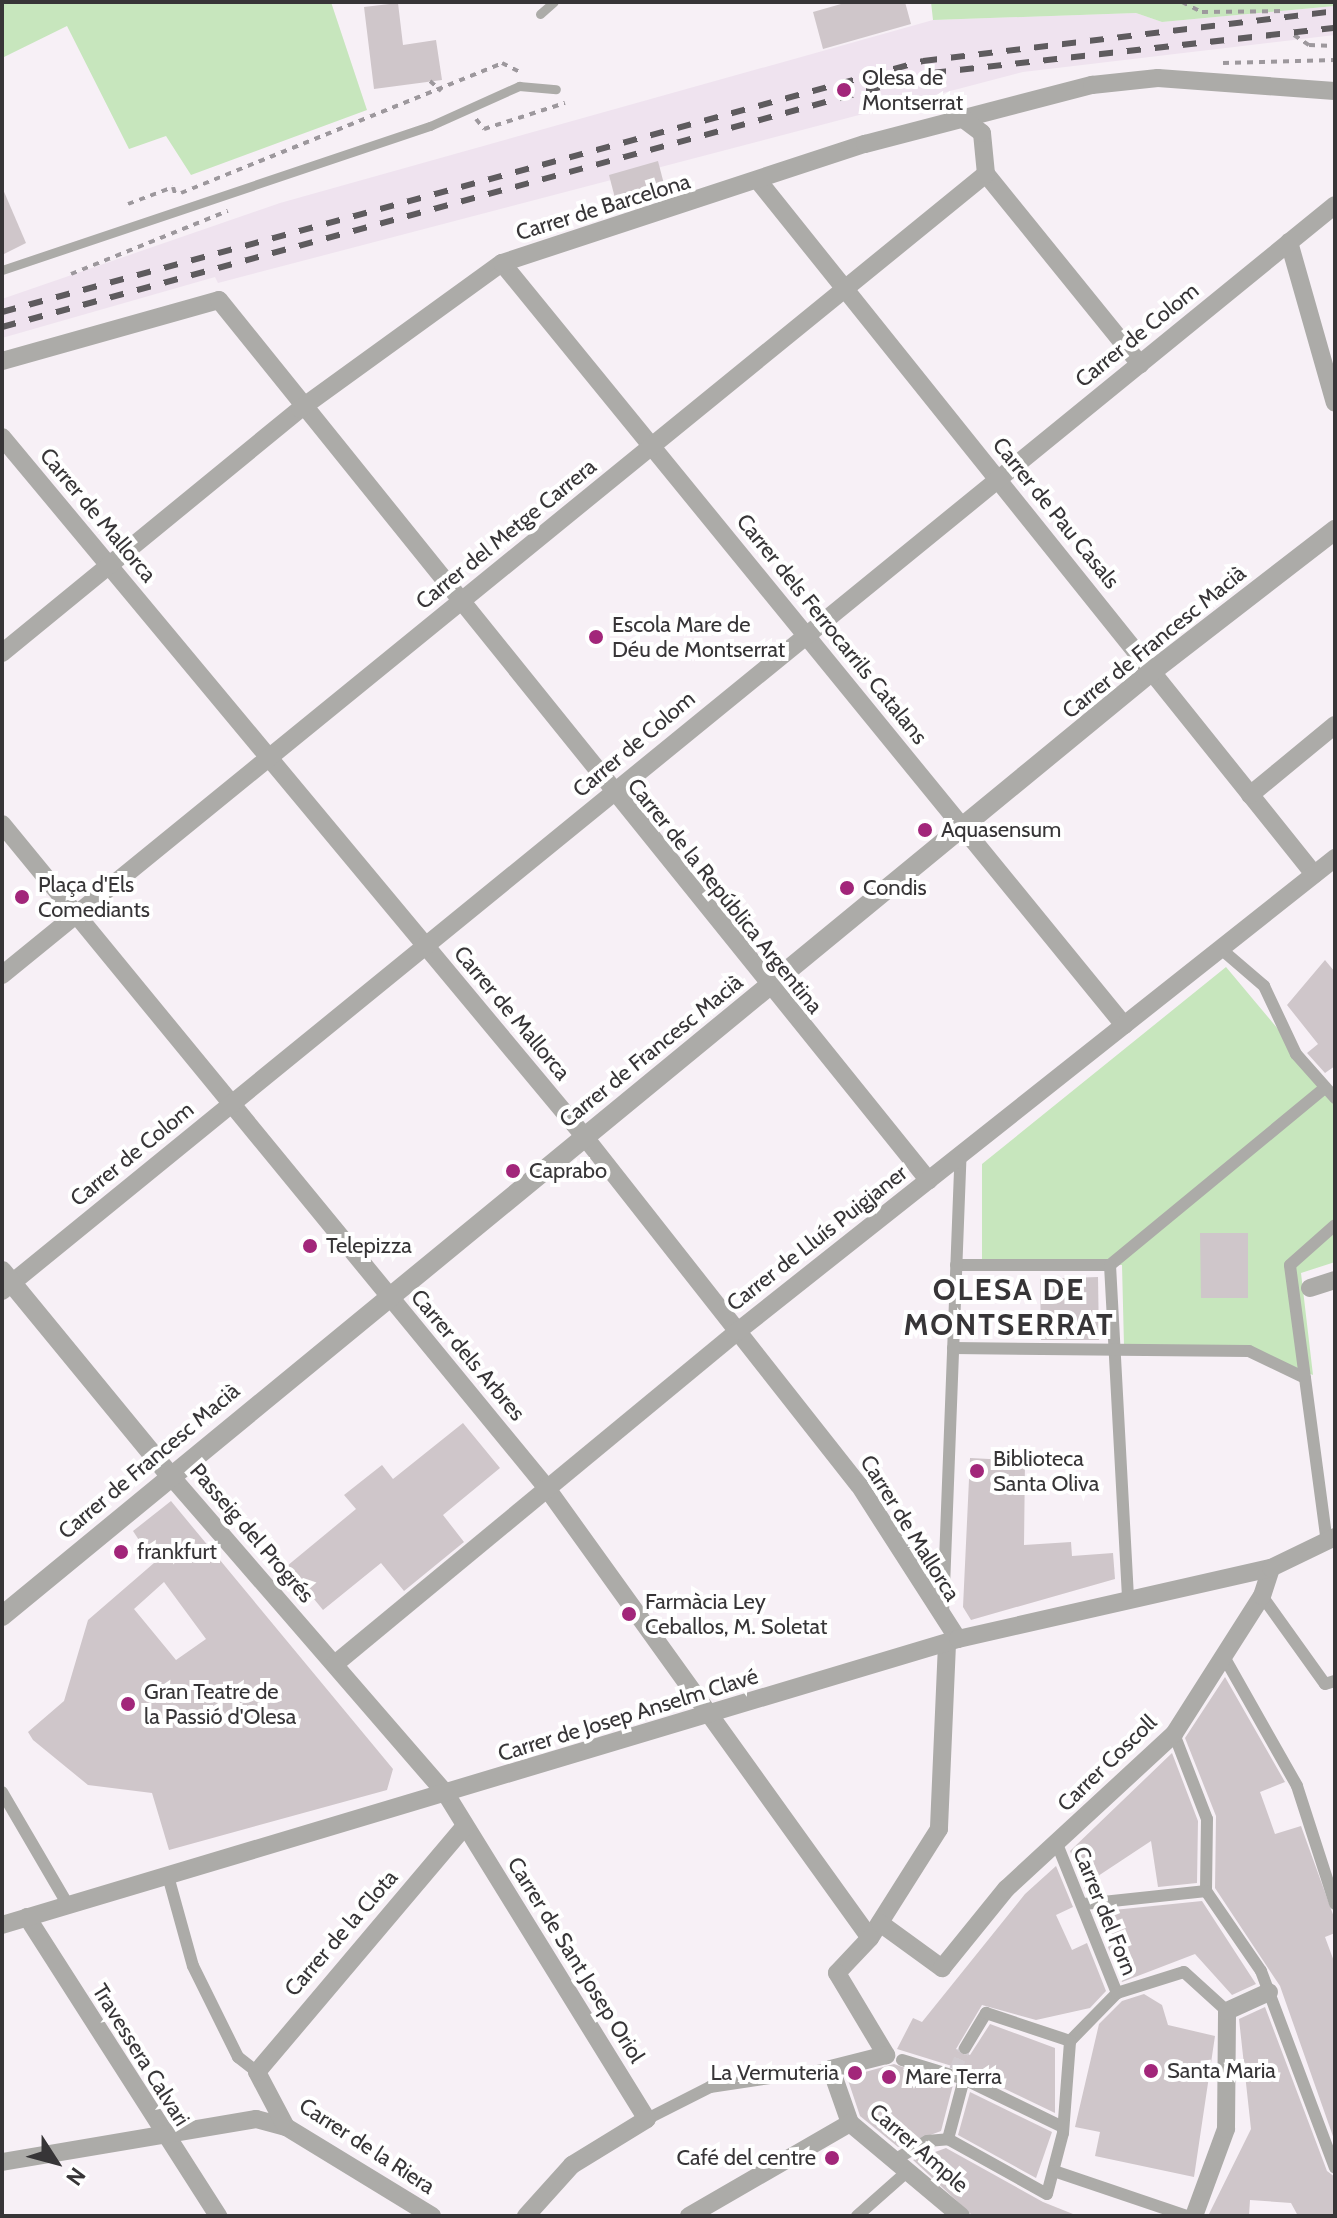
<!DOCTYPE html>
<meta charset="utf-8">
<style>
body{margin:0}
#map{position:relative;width:1337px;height:2218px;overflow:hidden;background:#f7f0f6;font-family:Cabin,sans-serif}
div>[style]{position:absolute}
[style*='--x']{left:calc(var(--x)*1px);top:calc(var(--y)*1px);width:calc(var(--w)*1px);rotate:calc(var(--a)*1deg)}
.built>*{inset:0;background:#efe3ef}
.green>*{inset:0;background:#c7e6bd}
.building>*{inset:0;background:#cfc6ca}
.pedestrian-tunnel>*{height:12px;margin-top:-6px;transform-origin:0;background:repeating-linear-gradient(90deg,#d1cbd0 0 12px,transparent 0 18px)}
.path>*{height:4px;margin-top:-2px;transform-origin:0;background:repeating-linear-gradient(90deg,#9d989d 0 6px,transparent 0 12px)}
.service>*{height:9px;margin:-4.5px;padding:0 4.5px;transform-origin:4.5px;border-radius:4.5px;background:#acaba8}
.pedestrian>*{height:12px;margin:-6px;padding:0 6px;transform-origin:6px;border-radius:6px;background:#acaba8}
.minor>*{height:18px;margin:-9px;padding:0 9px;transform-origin:9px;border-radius:9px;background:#acaba8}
.tertiary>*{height:20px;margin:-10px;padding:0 10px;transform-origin:10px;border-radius:10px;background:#acaba8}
.rail>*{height:6px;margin-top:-3px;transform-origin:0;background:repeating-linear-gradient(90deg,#5e5b5e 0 14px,transparent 0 28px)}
.dots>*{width:22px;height:22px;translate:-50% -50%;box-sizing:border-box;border:4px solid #fff;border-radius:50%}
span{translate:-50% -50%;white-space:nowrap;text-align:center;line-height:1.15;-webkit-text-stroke:8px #fff;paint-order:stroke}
.poi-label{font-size:22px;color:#373537}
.left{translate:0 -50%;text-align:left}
.right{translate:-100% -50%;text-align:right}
.street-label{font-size:22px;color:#373537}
.district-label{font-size:30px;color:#373537;font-weight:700;letter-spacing:2px}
.frame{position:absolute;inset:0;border:4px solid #373537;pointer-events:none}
.north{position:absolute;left:16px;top:2122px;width:80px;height:80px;-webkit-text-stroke:6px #fff;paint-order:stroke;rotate:126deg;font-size:22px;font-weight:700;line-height:32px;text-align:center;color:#373537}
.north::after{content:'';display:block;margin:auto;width:28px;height:36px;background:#373537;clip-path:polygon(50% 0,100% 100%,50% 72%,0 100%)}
</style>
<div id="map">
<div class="built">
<i style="clip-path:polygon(1335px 6px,1335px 35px,1023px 72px,218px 283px,215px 277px,2px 338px,2px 299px,280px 203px,933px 20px,1136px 13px,1162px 22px)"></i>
</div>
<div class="green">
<i style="clip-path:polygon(2px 2px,331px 2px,367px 110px,191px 175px,166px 136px,129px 149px,67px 26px,2px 58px)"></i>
<i style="clip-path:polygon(931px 2px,1335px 2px,1335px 6px,1162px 22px,1136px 13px,933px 20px)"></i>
<i style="clip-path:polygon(1226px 967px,1335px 1097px,1335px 1262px,1301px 1273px,1313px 1375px,1255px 1352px,1124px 1346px,1122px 1265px,982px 1267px,982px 1164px)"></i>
</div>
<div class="building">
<i style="clip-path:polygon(848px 2px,905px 2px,911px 24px,823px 49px,813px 12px)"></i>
<i style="clip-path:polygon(398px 3px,403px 45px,436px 40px,442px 80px,374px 89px,364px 7px)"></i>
<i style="clip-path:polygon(658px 161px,665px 188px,616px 202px,609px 175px)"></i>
<i style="clip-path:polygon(2px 187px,26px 243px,2px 255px)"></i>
<i style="clip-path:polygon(1325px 960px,1335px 972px,1335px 1066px,1325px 1073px,1307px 1053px,1318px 1044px,1287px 1005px)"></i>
<i style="clip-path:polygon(1200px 1233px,1248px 1233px,1248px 1298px,1201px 1298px)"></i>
<i style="clip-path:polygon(1098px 1277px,1099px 1340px,1041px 1340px,1040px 1279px)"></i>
<i style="clip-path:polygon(463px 1423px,500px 1468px,443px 1515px,464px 1542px,404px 1591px,381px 1563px,323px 1610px,287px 1566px,356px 1509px,344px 1495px,382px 1465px,393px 1479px)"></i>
<i style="clip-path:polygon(970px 1458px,1025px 1461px,1024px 1545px,1071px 1542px,1072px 1556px,1113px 1553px,1115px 1579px,971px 1620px,963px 1607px)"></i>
<i style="clip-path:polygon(evenodd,171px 1501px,393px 1769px,387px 1790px,169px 1850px,152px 1793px,88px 1785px,33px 1740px,28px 1732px,64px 1701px,88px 1620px,154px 1563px,133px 1531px,171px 1501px,164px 1582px,206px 1639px,176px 1660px,134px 1609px,164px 1582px)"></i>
<i style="clip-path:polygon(1225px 1677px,1285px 1782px,1260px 1792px,1275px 1834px,1301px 1826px,1335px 1920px,1335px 1933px,1325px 1937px,1335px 1964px,1335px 2142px,1280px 1986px,1215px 1888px,1216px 1816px,1185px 1738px)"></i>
<i style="clip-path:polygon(1172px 1753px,1198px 1821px,1197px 1883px,1158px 1887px,1151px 1841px,1095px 1878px,1099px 1893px,1087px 1895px,1070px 1851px)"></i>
<i style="clip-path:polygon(1056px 1866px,1073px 1907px,1056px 1915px,1072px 1950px,1087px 1943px,1106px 1991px,1090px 2008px,1036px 2020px,982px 2005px,956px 2049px,970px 2055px,990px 2024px,1055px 2048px,1055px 2113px,968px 2071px,897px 2049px,913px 2018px,922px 2022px,1025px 1894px)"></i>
<i style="clip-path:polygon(1202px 1901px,1256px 1984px,1232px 1995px,1195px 1954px,1122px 1982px,1094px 1912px)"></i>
<i style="clip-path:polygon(1144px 1994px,1162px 2005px,1168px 2025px,1215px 2036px,1194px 2177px,1095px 2156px,1100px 2132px,1075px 2127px,1099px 2024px,1122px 2001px)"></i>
<i style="clip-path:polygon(1265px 2007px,1327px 2171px,1335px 2177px,1335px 2216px,1298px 2216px,1291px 2203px,1250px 2200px,1249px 2216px,1208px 2216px,1251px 2129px,1239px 2019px)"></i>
<i style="clip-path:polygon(894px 2064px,953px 2085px,941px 2131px,898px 2147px,860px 2116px,847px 2077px)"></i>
<i style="clip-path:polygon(970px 2092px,1052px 2132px,1036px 2178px,958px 2135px)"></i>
<i style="clip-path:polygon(946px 2148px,1043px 2202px,1078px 2216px,973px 2216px,913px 2160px)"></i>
</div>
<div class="pedestrian-tunnel">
<i style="--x:955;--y:2070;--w:24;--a:-66"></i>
</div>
<div class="path">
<i style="--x:1182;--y:2;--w:22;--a:27"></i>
<i style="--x:1202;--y:12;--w:82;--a:-0.7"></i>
<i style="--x:1294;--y:35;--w:18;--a:34"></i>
<i style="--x:1309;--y:45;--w:26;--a:2"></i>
<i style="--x:1223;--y:63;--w:112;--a:-1.5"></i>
<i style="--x:430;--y:81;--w:15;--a:42"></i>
<i style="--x:476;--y:119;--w:13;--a:51"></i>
<i style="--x:484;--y:129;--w:85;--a:-17.8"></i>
<i style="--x:181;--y:193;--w:346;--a:-22"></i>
<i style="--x:502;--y:63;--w:20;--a:27"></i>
<i style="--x:128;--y:204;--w:48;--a:-20.7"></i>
<i style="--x:173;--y:187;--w:10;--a:73"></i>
<i style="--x:71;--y:274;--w:169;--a:-21.9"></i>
</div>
<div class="service">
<i style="--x:540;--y:14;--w:18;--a:-41"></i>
<i style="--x:2;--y:270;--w:452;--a:-18.6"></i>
<i style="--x:430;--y:126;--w:98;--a:-24.2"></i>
<i style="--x:519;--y:86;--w:37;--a:5"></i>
</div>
<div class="pedestrian">
<i style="--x:1221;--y:949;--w:57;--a:40.7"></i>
<i style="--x:1264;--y:986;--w:75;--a:64.8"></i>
<i style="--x:1296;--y:1054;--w:59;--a:48.4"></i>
<i style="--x:956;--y:1265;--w:154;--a:0"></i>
<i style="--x:1110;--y:1265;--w:278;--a:-39.5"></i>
<i style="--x:1110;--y:1265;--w:333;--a:86.9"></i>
<i style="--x:953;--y:1348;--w:296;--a:0.6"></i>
<i style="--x:1249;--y:1351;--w:62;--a:25.7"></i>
<i style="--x:1327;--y:1543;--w:280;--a:-97.6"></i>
<i style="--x:1290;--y:1265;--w:60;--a:-41.6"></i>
<i style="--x:1262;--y:1596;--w:108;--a:54.4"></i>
<i style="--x:1325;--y:1684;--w:10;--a:-17"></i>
<i style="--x:943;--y:1613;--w:461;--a:-87.8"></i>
<i style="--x:1223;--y:1655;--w:150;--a:60.5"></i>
<i style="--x:1297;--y:1786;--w:124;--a:72.1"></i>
<i style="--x:1174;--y:1734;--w:91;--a:68.8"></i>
<i style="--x:1207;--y:1819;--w:72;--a:90.8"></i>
<i style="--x:1206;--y:1891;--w:97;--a:55.5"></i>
<i style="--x:1261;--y:1971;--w:210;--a:69.4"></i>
<i style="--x:2;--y:1792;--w:131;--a:59.7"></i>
<i style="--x:1057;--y:1844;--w:161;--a:68.1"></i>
<i style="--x:168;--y:1876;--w:93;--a:74.5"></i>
<i style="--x:193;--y:1966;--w:102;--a:63.7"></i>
<i style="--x:238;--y:2057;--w:24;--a:38"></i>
<i style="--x:1084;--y:1904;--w:123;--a:-6.1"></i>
<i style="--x:1070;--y:2041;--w:67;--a:-45.6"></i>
<i style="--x:1117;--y:1993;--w:70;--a:-17.4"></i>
<i style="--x:1184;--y:1972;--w:58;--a:42.2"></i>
<i style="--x:965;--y:2048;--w:41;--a:-59"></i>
<i style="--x:986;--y:2013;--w:89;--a:18.4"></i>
<i style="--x:902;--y:2060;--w:65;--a:17"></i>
<i style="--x:964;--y:2079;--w:110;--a:25.9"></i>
<i style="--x:647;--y:2119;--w:71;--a:-26.9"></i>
<i style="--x:710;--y:2087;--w:122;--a:-8.5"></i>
<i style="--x:948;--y:2139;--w:62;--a:-75.1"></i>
<i style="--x:896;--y:2159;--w:36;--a:-30"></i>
<i style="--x:927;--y:2141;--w:21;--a:-5"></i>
<i style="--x:948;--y:2139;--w:113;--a:29.1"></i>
<i style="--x:1047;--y:2194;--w:63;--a:-75.3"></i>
<i style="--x:1063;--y:2133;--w:92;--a:-85.6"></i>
<i style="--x:1054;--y:2171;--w:140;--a:18.7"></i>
<i style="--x:857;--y:2216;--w:69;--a:-41.5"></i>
</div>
<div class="minor">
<i style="--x:986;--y:174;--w:245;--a:51"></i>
<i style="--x:760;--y:183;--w:886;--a:51.28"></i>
<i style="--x:1289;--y:242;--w:167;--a:74.1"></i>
<i style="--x:502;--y:263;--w:984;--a:50.78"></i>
<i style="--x:2;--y:361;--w:225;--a:-15.7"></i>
<i style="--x:219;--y:300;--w:1131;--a:51.13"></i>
<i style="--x:2;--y:437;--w:910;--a:50.22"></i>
<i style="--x:584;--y:1136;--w:444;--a:51.8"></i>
<i style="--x:859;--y:1485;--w:183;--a:57.3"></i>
<i style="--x:2;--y:653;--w:385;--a:-39.3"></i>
<i style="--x:300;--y:409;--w:249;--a:-35.9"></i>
<i style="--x:502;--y:263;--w:382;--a:-18.2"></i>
<i style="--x:865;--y:144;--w:235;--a:-14.6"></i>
<i style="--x:1092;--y:85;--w:66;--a:-6.1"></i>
<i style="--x:1158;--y:78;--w:177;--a:4.2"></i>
<i style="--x:1250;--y:795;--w:110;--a:-39.5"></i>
<i style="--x:2;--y:824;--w:858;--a:50.63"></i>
<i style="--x:546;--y:1487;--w:555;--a:54.31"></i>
<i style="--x:2;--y:975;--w:1269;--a:-39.15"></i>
<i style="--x:986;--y:174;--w:41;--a:-95.6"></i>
<i style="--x:982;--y:133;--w:25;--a:-143"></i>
<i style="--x:1310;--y:1288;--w:26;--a:-18"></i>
<i style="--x:2;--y:1291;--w:1719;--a:-39.17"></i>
<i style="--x:169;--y:1474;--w:423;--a:49.1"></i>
<i style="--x:446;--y:1794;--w:382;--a:58.3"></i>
<i style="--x:647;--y:2119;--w:88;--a:148.5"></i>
<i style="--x:572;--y:2165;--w:69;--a:132"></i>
<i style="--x:947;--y:1644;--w:185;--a:92.5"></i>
<i style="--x:939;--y:1829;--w:129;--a:122.3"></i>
<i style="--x:870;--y:1938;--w:48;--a:133.3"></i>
<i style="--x:837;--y:1973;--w:96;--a:59.1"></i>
<i style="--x:886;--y:2055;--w:57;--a:165.7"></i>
<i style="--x:831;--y:2069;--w:57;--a:70.6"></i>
<i style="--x:850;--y:2123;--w:145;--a:40"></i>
<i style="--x:335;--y:1664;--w:523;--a:-39.57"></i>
<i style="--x:738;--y:1331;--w:762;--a:-38.39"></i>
<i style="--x:27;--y:1917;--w:355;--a:57.4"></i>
<i style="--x:880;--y:1923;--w:77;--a:36"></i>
<i style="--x:942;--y:1968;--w:102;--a:-51"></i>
<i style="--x:1006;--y:1889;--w:229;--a:-42.7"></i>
<i style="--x:1174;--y:1734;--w:164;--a:-57.5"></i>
<i style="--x:1262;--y:1596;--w:29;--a:-72"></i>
<i style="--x:2;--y:1925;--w:998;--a:-16.66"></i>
<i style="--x:958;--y:1639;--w:321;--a:-12.8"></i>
<i style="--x:1271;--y:1568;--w:71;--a:-25.8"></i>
<i style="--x:2;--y:2162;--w:258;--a:-9.6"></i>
<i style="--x:256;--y:2119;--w:31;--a:15"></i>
<i style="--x:432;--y:2216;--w:171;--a:-148.6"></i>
<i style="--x:286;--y:2127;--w:62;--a:-117.8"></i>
<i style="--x:257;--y:2072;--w:321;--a:-49.8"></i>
<i style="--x:689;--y:2216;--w:186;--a:-30"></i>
<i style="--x:1194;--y:2216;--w:93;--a:-69.8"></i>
<i style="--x:1226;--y:2129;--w:118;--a:-89.5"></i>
<i style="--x:1227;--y:2011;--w:46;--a:-24.3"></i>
</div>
<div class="tertiary">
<i style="--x:2;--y:1271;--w:263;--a:50.6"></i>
<i style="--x:2;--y:1616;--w:1481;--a:-39.41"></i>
<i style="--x:1146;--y:676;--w:239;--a:-37.7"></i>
</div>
<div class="rail">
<i style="--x:2;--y:312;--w:955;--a:-15.24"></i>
<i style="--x:923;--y:61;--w:415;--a:-6.9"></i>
<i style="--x:2;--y:327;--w:964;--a:-15.28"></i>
<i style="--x:932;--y:73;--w:406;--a:-6.4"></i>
</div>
<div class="dots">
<i style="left:844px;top:90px;background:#a2267a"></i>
<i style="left:596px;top:637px;background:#a2267a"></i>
<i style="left:925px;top:830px;background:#a2267a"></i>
<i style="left:847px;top:888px;background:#a2267a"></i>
<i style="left:22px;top:897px;background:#a2267a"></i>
<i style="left:513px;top:1171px;background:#a2267a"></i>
<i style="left:310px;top:1246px;background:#a2267a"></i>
<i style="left:977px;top:1471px;background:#a2267a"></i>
<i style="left:121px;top:1552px;background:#a2267a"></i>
<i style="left:629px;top:1614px;background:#a2267a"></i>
<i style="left:128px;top:1704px;background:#a2267a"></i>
<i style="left:1151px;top:2071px;background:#a2267a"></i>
<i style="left:855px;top:2073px;background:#a2267a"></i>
<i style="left:889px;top:2077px;background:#a2267a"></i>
<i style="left:832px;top:2158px;background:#a2267a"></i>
</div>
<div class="poi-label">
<span class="left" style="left:862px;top:90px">Olesa de<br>Montserrat</span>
<span class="left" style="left:612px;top:637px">Escola Mare de<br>Déu de Montserrat</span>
<span class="left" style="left:941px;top:830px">Aquasensum</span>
<span class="left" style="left:38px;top:897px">Plaça d'Els<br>Comediants</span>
<span class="left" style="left:863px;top:888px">Condis</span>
<span class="left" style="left:529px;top:1171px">Caprabo</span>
<span class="left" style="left:326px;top:1246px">Telepizza</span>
<span class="left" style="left:993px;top:1471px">Biblioteca<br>Santa Oliva</span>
<span class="left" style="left:137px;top:1552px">frankfurt</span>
<span class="left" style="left:645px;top:1614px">Farmàcia Ley<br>Ceballos, M. Soletat</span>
<span class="left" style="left:144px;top:1704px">Gran Teatre de<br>la Passió d'Olesa</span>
<span class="left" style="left:1167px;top:2071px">Santa Maria</span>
<span class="right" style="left:839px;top:2073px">La Vermuteria</span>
<span class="left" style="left:905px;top:2077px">Mare Terra</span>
<span class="right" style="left:816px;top:2158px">Café del centre</span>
</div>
<div class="street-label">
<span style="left:603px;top:207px;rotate:-17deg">Carrer de Barcelona</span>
<span style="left:1137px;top:335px;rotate:-39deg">Carrer de Colom</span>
<span style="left:1056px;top:513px;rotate:51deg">Carrer de Pau Casals</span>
<span style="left:98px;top:515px;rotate:50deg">Carrer de Mallorca</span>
<span style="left:506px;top:534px;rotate:-39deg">Carrer del Metge Carrera</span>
<span style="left:832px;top:629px;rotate:51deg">Carrer dels Ferrocarrils Catalans</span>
<span style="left:1154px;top:642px;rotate:-39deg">Carrer de Francesc Macià</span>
<span style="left:634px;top:744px;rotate:-40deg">Carrer de Colom</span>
<span style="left:725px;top:896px;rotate:51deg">Carrer de la República Argentina</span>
<span style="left:512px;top:1013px;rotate:50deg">Carrer de Mallorca</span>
<span style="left:651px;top:1051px;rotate:-39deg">Carrer de Francesc Macià</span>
<span style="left:132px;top:1154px;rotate:-39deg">Carrer de Colom</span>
<span style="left:817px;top:1238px;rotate:-38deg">Carrer de Lluís Puigjaner</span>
<span style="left:468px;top:1355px;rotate:50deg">Carrer dels Arbres</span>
<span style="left:149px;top:1461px;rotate:-40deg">Carrer de Francesc Macià</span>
<span style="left:910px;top:1528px;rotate:58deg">Carrer de Mallorca</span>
<span style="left:252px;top:1533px;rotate:49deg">Passeig del Progrés</span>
<span style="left:628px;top:1715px;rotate:-17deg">Carrer de Josep Anselm Clavé</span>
<span style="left:1107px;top:1763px;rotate:-44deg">Carrer Coscoll</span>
<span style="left:1105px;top:1911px;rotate:68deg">Carrer del Forn</span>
<span style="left:341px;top:1933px;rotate:-49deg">Carrer de la Clota</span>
<span style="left:576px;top:1960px;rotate:58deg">Carrer de Sant Josep Oriol</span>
<span style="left:141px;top:2055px;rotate:58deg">Travessera Calvari</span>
<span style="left:367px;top:2146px;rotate:33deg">Carrer de la Riera</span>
<span style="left:919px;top:2148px;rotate:41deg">Carrer Ample</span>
</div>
<div class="district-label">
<span style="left:1009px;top:1307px">OLESA DE<br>MONTSERRAT</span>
</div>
<div class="frame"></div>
<div class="north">N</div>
</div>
